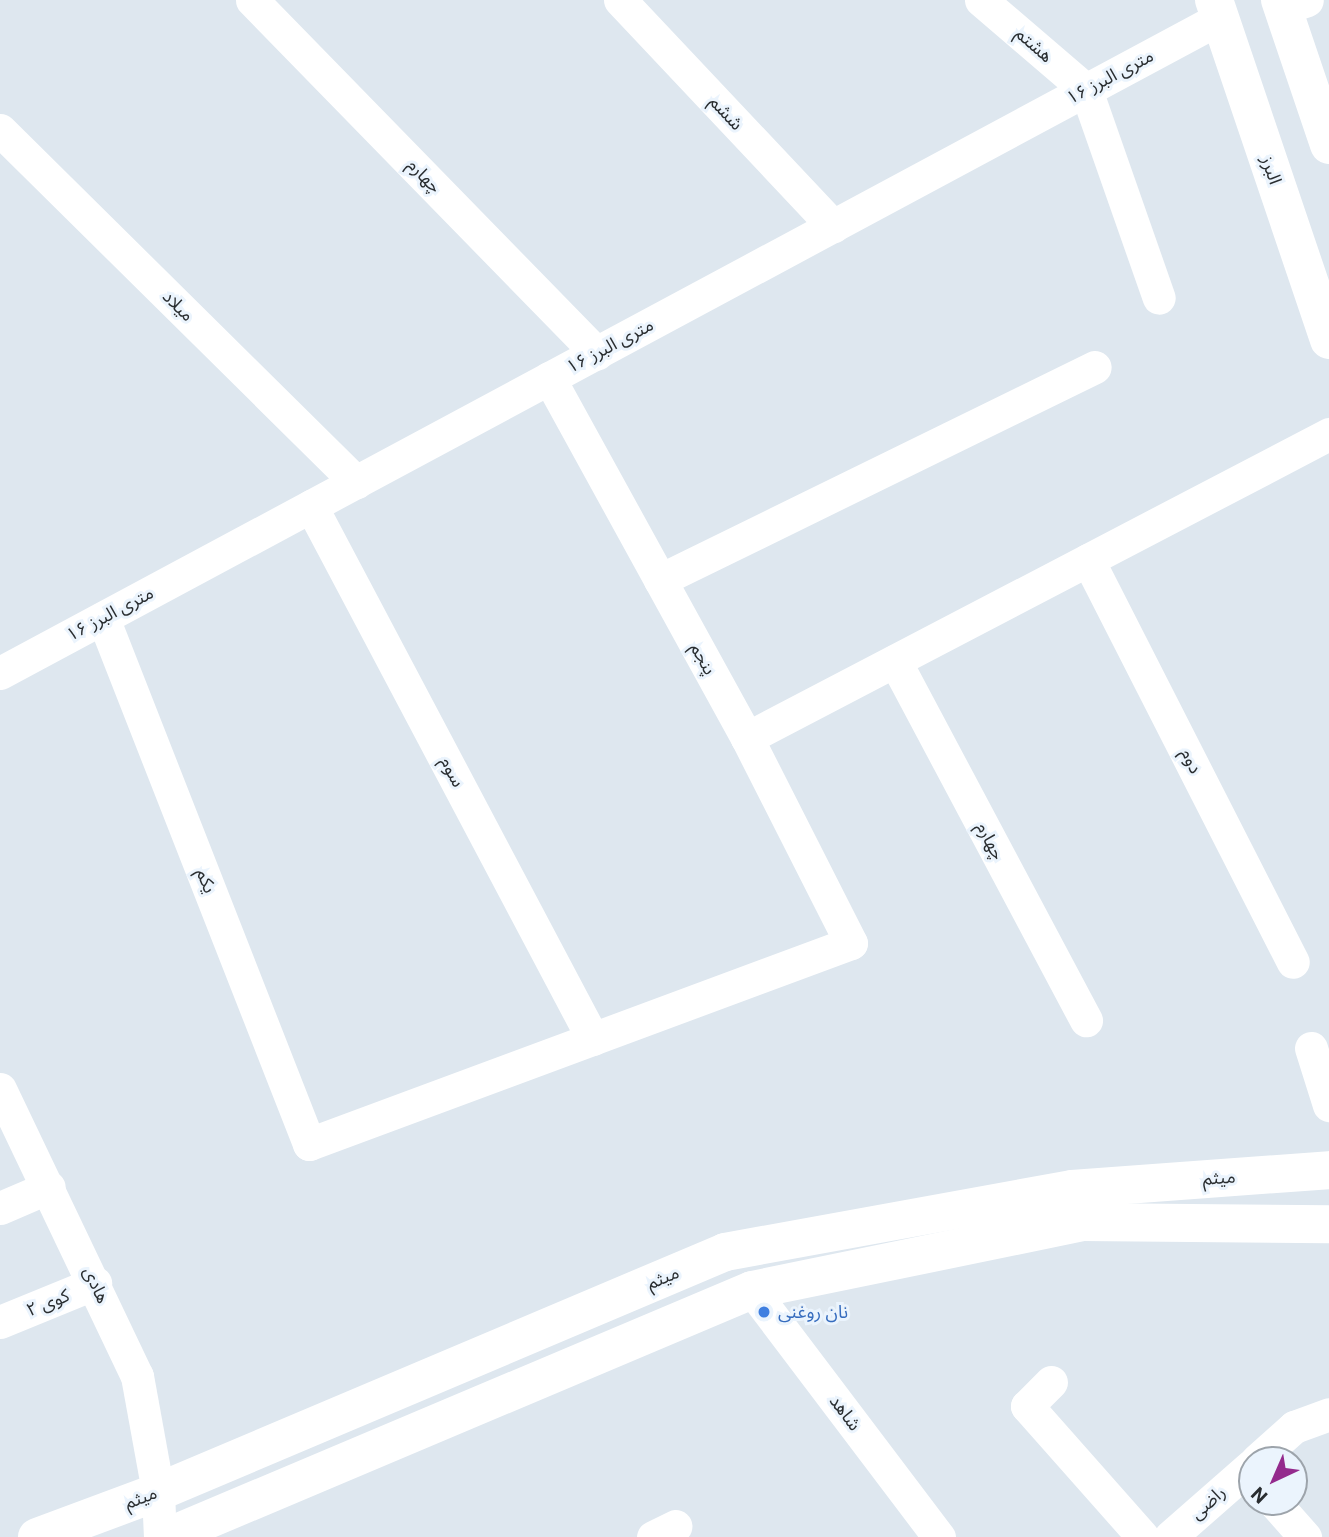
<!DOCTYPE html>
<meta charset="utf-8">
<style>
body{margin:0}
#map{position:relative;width:1329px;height:1537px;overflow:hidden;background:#dee7ef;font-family:Roboto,"Noto Sans Arabic",sans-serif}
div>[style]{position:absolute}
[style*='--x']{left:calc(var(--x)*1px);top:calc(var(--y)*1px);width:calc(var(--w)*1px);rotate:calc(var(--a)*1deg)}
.minor>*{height:33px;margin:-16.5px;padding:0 16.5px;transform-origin:16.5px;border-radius:16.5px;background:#fff}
.secondary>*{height:38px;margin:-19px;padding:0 19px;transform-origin:19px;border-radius:19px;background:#fff}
.dots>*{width:19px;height:19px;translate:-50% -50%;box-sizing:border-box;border:4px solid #ebf4fd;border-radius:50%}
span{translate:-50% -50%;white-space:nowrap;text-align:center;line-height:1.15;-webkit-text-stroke:6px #ebf4fd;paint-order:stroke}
.street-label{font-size:18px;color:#292d30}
.shop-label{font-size:18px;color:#366cbe}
.left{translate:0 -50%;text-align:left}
.north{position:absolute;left:1238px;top:1446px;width:70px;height:70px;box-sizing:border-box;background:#ebf4fd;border:2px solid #9da4ab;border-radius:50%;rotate:224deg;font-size:19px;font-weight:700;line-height:28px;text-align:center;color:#292d30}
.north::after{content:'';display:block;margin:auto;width:24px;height:32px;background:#942a8d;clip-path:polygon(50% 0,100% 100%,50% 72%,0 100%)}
</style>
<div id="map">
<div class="minor">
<i style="--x:252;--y:0;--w:494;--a:45.7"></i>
<i style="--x:620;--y:0;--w:311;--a:46.7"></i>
<i style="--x:981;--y:0;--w:138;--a:40.6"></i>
<i style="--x:1086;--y:90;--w:220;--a:70.7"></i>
<i style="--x:1283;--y:8;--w:25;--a:-18"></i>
<i style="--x:0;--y:130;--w:501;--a:44.68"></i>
<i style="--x:311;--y:506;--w:603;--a:62.12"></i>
<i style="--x:1088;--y:560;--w:451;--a:63"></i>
<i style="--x:660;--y:580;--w:484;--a:-26.1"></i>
<i style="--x:103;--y:618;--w:565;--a:68.61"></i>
<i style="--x:309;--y:1144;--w:578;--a:-20.35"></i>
<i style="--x:851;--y:943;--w:230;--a:-116.9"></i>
<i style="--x:747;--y:738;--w:411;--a:-118.8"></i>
<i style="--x:895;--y:661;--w:407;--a:62"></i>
<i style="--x:0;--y:673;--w:1385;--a:-28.23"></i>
<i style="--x:747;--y:738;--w:657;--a:-27.58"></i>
<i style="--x:1311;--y:1048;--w:60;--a:72.5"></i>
<i style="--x:0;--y:1089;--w:318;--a:64.5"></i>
<i style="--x:137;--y:1376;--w:118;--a:79.7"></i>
<i style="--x:158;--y:1492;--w:45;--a:87.5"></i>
<i style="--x:0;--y:1208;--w:53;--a:-23.2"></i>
<i style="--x:752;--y:1290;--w:310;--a:52.9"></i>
<i style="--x:0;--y:1322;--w:103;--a:-22.3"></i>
<i style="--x:1051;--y:1382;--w:34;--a:135"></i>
<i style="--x:1027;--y:1406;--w:175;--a:48.5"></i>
<i style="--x:1257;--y:1460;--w:50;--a:-41.7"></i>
<i style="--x:1294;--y:1427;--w:37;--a:-20"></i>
<i style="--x:1274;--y:1502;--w:47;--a:48.5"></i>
<i style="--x:653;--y:1537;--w:25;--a:-26"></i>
<i style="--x:1170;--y:1537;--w:109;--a:-41.3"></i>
</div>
<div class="secondary">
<i style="--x:1214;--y:0;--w:359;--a:71.3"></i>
<i style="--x:1280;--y:0;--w:153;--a:71.3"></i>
<i style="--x:37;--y:1537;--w:129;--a:-20.4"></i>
<i style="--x:158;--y:1492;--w:616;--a:-22.94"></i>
<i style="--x:725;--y:1252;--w:353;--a:-10.3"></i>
<i style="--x:1072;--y:1189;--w:258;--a:-4.2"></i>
<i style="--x:167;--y:1537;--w:635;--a:-22.89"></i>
<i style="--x:752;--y:1290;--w:337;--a:-11.6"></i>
<i style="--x:1082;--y:1222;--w:247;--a:0.5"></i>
</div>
<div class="dots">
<i style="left:764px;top:1312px;background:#3f7fe0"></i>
</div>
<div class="street-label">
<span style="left:1034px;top:45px;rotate:41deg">هشتم</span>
<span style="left:1110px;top:77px;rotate:-28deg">۱۶ متری البرز</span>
<span style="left:726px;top:113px;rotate:47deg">ششم</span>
<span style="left:1271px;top:170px;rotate:71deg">البرز</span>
<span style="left:424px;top:176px;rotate:46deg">چهارم</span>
<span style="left:178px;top:306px;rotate:45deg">میلاد</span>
<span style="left:610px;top:346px;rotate:-28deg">۱۶ متری البرز</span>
<span style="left:110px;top:614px;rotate:-28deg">۱۶ متری البرز</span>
<span style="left:703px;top:659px;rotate:61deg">پنجم</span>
<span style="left:1191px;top:761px;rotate:63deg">دوم</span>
<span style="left:452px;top:772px;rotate:62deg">سوم</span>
<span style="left:990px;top:841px;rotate:62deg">چهارم</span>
<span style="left:206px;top:881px;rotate:69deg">یکم</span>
<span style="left:1219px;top:1178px;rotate:-4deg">میثم</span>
<span style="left:663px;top:1278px;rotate:-23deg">میثم</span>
<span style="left:96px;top:1285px;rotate:65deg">هادی</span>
<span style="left:48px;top:1303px;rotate:-22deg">کوی ۲</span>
<span style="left:845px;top:1413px;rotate:53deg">شاهد</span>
<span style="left:141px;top:1498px;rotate:-21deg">میثم</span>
<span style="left:1208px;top:1503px;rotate:-42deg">راضی</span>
</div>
<div class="shop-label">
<span class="left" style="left:778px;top:1312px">نان روغنی</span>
</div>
<div class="north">N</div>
</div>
